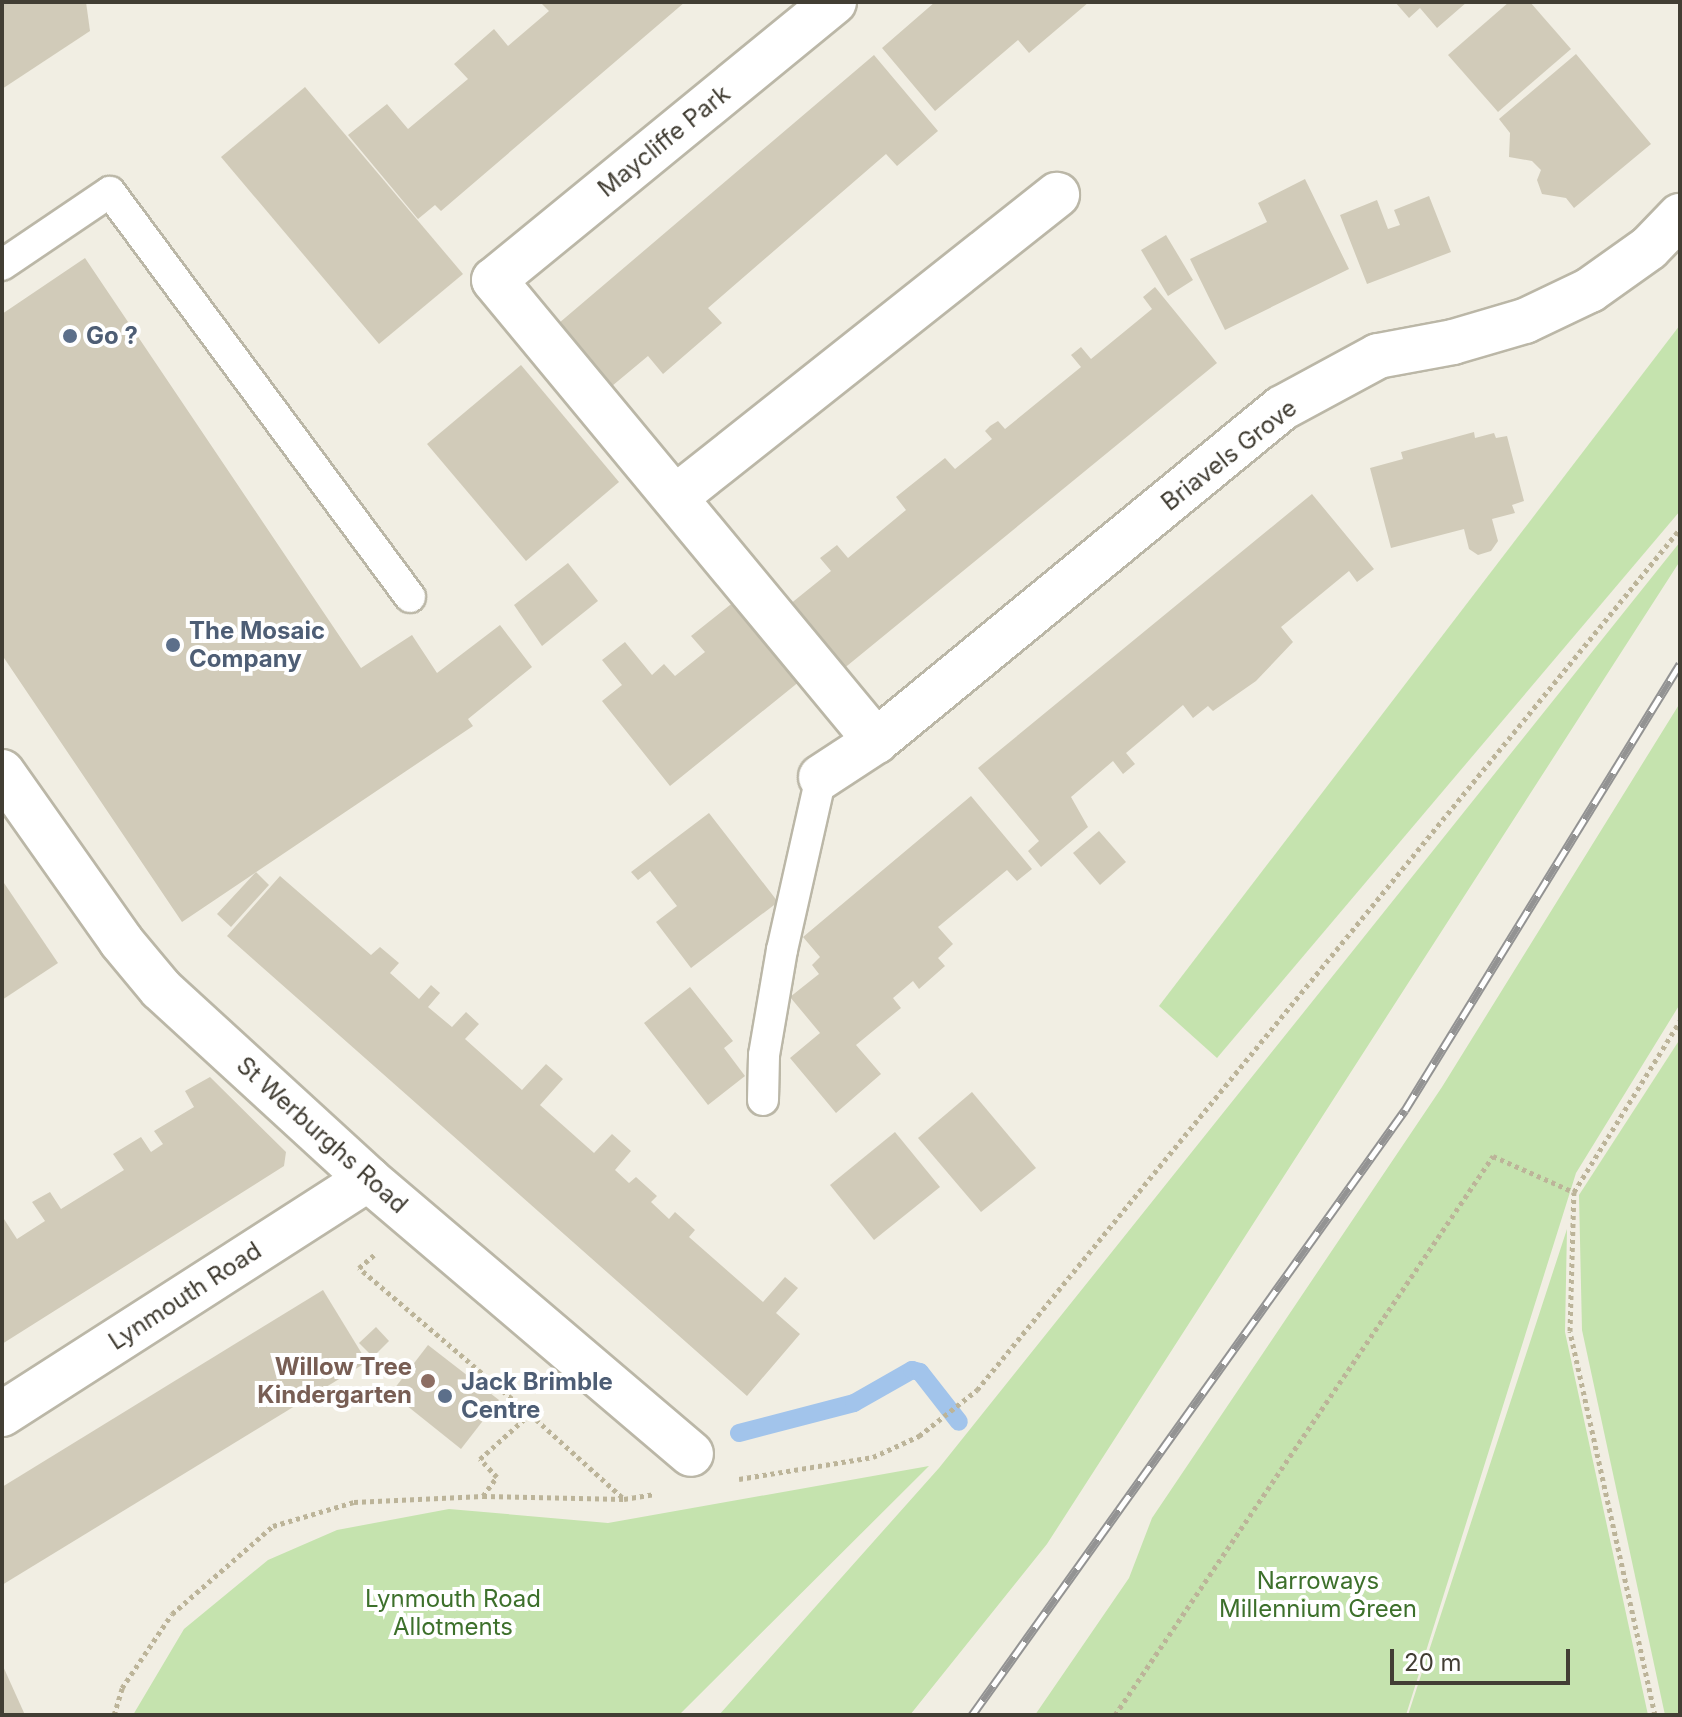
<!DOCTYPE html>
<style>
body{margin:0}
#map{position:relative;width:1682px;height:1717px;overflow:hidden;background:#f1eee3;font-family:Inter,sans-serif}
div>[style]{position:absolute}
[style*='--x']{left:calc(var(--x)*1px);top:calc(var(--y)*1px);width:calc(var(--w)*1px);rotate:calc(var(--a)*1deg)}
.green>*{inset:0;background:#c5e3ae}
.stream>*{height:18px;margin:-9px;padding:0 9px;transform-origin:9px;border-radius:9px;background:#a2c4eb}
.building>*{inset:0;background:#d1cbb9}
.path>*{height:5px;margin-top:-2.5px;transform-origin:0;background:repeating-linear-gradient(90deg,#bcb499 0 4px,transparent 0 8px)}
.roads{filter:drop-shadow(2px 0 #bbb7a7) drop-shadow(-2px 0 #bbb7a7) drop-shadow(0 2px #bbb7a7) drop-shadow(0 -2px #bbb7a7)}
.lane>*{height:30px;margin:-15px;padding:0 15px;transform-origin:15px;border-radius:15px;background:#fff}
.street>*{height:44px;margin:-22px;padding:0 22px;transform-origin:22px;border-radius:22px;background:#fff}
.rail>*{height:9px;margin-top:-4.5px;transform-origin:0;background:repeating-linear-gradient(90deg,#fff 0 18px,#939393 0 36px);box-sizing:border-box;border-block:2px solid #939393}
.dots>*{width:22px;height:22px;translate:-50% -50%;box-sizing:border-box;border:4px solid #fff;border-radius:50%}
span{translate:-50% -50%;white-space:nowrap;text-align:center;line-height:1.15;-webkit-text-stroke:8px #fff;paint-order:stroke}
.street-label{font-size:24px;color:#423e34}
.service-label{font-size:24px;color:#4e5e75;font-weight:700}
.left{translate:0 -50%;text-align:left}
.education-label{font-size:24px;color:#785e54;font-weight:700}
.right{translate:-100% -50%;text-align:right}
.park-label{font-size:24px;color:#3d702b}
.frame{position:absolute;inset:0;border:4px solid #423e34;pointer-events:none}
.scale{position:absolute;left:1390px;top:1649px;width:180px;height:36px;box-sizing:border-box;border:4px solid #423e34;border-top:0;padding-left:10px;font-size:24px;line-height:28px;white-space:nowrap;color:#423e34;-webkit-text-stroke:6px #fff;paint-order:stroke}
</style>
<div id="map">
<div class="green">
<i style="clip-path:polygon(1680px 325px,1680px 511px,1217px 1058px,1159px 1006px)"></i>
<i style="clip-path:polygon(1680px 542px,1680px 561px,1047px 1544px,910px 1715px,719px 1715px,939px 1468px)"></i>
<i style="clip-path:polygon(1680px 703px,1680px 1004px,1576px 1173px,1406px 1715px,1035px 1715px,1129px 1578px,1152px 1518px,1442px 1087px)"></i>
<i style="clip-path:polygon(1680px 1039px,1680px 1715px,1665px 1715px,1582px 1330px,1579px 1195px)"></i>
<i style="clip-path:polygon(1567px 1229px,1565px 1332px,1648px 1715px,1408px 1715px)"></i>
<i style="clip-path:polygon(929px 1466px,679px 1715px,133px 1715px,184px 1629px,268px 1560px,337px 1530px,449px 1509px,608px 1523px)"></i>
</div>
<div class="stream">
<i style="--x:739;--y:1433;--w:119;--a:-14.6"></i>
<i style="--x:854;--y:1403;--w:67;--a:-29.6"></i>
<i style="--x:912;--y:1370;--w:8;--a:14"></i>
<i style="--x:920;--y:1372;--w:63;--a:52"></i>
</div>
<div class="building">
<i style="clip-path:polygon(2px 2px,86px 2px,90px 31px,2px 89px)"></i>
<i style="clip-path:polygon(540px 2px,685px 2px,441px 211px,435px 205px,418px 219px,348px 135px,387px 104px,408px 129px,468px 79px,454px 64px,494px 29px,508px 46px,549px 11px)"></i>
<i style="clip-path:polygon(935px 2px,1089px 2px,1029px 53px,1018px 40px,935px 111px,882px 48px)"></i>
<i style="clip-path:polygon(1395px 2px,1467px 2px,1437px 28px,1420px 8px,1409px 18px)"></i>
<i style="clip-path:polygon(1509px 2px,1530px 2px,1571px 49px,1498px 112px,1448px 55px)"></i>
<i style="clip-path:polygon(1576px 54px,1651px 144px,1574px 208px,1566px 198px,1542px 194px,1537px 180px,1541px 170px,1532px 161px,1509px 157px,1510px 133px,1499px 119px)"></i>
<i style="clip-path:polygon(874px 55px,938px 131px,897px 166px,886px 154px,708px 308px,722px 323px,663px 374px,648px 356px,606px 391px,552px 329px)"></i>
<i style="clip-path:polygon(305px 87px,463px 274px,379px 344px,221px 157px)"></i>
<i style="clip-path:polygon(1305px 179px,1349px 269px,1225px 330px,1190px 259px,1267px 222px,1258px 203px)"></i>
<i style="clip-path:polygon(1429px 196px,1451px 252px,1367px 284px,1340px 215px,1377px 200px,1388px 229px,1400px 225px,1394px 210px)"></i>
<i style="clip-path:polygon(1166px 235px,1193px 280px,1168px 296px,1141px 250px)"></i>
<i style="clip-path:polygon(85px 258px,361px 668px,412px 635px,437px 673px,500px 625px,532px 667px,468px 719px,473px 726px,182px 922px,2px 655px,2px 314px)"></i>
<i style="clip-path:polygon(1155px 287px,1217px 363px,842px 670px,789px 605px,831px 571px,820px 558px,837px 545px,848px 558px,906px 510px,896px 497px,906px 489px,945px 458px,955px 469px,992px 439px,985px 431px,990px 426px,998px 421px,1005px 429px,1081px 367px,1071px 355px,1081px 347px,1091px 359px,1152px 309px,1143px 297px)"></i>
<i style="clip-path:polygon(521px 365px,619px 482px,526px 561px,427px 444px)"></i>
<i style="clip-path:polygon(1474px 432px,1475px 438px,1494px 433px,1496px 438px,1507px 436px,1524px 501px,1512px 505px,1515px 513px,1492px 519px,1498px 541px,1491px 551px,1478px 555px,1469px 549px,1464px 529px,1391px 548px,1370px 468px,1403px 459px,1401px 452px)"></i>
<i style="clip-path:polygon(1312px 494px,1374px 569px,1357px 582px,1349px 571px,1281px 627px,1293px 642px,1256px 681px,1213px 711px,1208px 706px,1193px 718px,1183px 705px,1126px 753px,1135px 764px,1123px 774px,1113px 761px,1071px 797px,1088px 827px,1041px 867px,1028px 851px,1039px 841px,978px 768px)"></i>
<i style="clip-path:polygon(568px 563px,598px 601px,542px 646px,514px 605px)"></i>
<i style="clip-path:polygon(735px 601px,800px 681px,670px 786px,602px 701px,622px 685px,602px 660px,625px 642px,652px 675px,664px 664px,675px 676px,705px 652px,691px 636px)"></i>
<i style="clip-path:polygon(971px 796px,1032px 869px,1017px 881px,1007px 870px,938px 927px,953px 944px,938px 958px,945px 966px,919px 989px,913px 981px,893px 998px,901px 1008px,856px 1045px,881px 1074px,836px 1113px,790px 1058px,820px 1033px,790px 997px,819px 974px,812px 965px,820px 957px,803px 937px)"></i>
<i style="clip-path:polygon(709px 813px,778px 902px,691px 968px,656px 922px,677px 906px,650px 871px,638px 880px,631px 872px)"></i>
<i style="clip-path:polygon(1099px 831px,1126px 862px,1100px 885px,1073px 853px)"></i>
<i style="clip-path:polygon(256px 872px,269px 885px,231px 927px,217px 914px)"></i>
<i style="clip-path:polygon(280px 876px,371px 955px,380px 947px,399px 963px,390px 973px,419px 999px,431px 985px,440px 993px,428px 1007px,452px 1027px,466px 1012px,479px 1024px,465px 1039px,522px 1090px,546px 1064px,563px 1079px,540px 1105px,594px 1153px,612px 1134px,631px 1151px,615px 1170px,629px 1183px,636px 1177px,657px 1196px,651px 1202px,669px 1219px,675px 1212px,695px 1230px,689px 1237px,763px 1302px,785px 1277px,798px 1288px,776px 1313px,800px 1334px,747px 1396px,227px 936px)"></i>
<i style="clip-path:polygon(2px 880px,58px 963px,2px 1000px)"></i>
<i style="clip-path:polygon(690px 987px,733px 1041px,724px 1048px,745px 1076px,708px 1105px,644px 1023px)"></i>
<i style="clip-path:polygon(210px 1077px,286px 1152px,284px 1166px,2px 1344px,2px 1216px,17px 1239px,45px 1221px,32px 1202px,50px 1192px,61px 1209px,124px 1170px,113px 1154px,141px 1137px,151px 1152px,163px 1144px,154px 1131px,194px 1107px,185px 1091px)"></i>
<i style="clip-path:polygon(972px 1092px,1036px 1168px,981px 1212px,918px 1138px)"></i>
<i style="clip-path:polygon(895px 1132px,940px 1187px,874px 1240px,830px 1185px)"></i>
<i style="clip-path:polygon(323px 1290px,367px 1362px,2px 1585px,2px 1487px)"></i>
<i style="clip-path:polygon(376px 1327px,389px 1341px,373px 1357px,359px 1343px)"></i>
<i style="clip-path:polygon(428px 1345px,499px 1400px,461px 1449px,391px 1393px)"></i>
<i style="clip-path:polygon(2px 1664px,25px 1715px,2px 1715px)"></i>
</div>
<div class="path">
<i style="--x:530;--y:1414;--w:127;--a:42.1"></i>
<i style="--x:739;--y:1479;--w:136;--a:-9.3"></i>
<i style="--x:873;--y:1457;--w:51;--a:-24.5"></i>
<i style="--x:919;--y:1436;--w:74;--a:-38.4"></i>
<i style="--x:977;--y:1390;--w:1112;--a:-50.77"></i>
<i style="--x:483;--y:1496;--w:141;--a:1.2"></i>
<i style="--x:624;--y:1499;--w:30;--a:-9"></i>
<i style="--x:114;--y:1715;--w:28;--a:-73"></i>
<i style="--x:122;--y:1688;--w:89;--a:-56"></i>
<i style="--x:172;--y:1614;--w:134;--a:-41.1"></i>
<i style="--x:273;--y:1526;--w:84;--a:-16.5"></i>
<i style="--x:354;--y:1502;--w:129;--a:-2.7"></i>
<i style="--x:483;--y:1496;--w:24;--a:-54"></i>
<i style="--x:497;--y:1477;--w:25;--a:-133"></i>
<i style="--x:480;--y:1459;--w:67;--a:-42"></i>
<i style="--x:530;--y:1414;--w:225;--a:-139.5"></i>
<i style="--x:359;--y:1268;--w:20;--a:-41"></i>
<i style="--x:1115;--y:1715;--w:675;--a:-55.93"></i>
<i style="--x:1493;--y:1156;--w:89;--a:24"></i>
<i style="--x:1655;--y:1715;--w:393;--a:-102.5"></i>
<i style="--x:1570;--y:1331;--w:139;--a:-88.4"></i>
<i style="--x:1574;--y:1192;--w:201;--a:-58.2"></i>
</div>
<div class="roads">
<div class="lane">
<i style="--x:2;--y:265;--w:130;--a:-34.1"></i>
<i style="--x:110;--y:192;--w:504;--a:53.47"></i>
<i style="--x:763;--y:1100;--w:45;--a:-88.7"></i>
<i style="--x:764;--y:1055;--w:107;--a:-80.3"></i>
<i style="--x:782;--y:950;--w:177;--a:-77.3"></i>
</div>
<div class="street">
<i style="--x:834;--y:2;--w:439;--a:140.7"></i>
<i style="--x:494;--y:280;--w:599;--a:50.35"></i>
<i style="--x:677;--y:496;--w:485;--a:-38.4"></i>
<i style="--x:2;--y:772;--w:207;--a:54.8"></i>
<i style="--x:121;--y:941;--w:62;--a:50.2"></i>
<i style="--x:161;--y:989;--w:281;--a:42.5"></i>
<i style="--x:368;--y:1179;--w:424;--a:40.4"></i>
<i style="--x:821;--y:777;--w:66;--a:-33.2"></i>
<i style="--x:876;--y:741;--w:525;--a:-39.36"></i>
<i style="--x:1282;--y:408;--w:109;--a:-28.4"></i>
<i style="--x:1378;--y:356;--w:76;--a:-10.6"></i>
<i style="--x:1453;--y:342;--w:75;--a:-16.3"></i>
<i style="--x:1525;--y:321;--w:72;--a:-25.5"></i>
<i style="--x:1590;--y:290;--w:72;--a:-35.4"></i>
<i style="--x:1649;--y:248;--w:45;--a:-45.9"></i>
<i style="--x:2;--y:1414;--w:435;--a:-32.7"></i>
</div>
</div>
<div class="rail">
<i style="--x:972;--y:1715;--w:744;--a:-54.41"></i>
<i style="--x:1405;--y:1110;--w:524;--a:-58.34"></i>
</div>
<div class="dots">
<i style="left:70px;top:336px;background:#5c6f8a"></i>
<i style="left:173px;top:645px;background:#5c6f8a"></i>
<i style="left:428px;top:1381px;background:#8d6e63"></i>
<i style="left:445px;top:1396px;background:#5c6f8a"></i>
</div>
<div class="street-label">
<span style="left:664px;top:141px;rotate:-39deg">Maycliffe Park</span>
<span style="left:1229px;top:455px;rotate:-38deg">Briavels Grove</span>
<span style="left:322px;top:1135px;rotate:42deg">St Werburghs Road</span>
<span style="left:185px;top:1296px;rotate:-33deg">Lynmouth Road</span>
</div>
<div class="service-label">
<span class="left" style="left:86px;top:336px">Go ?</span>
<span class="left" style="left:189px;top:645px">The Mosaic<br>Company</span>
<span class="left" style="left:461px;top:1396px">Jack Brimble<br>Centre</span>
</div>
<div class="education-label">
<span class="right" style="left:412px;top:1381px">Willow Tree<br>Kindergarten</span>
</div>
<div class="park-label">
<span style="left:1318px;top:1595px">Narroways<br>Millennium Green</span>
<span style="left:453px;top:1613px">Lynmouth Road<br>Allotments</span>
</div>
<div class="frame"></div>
<div class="scale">20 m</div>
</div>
